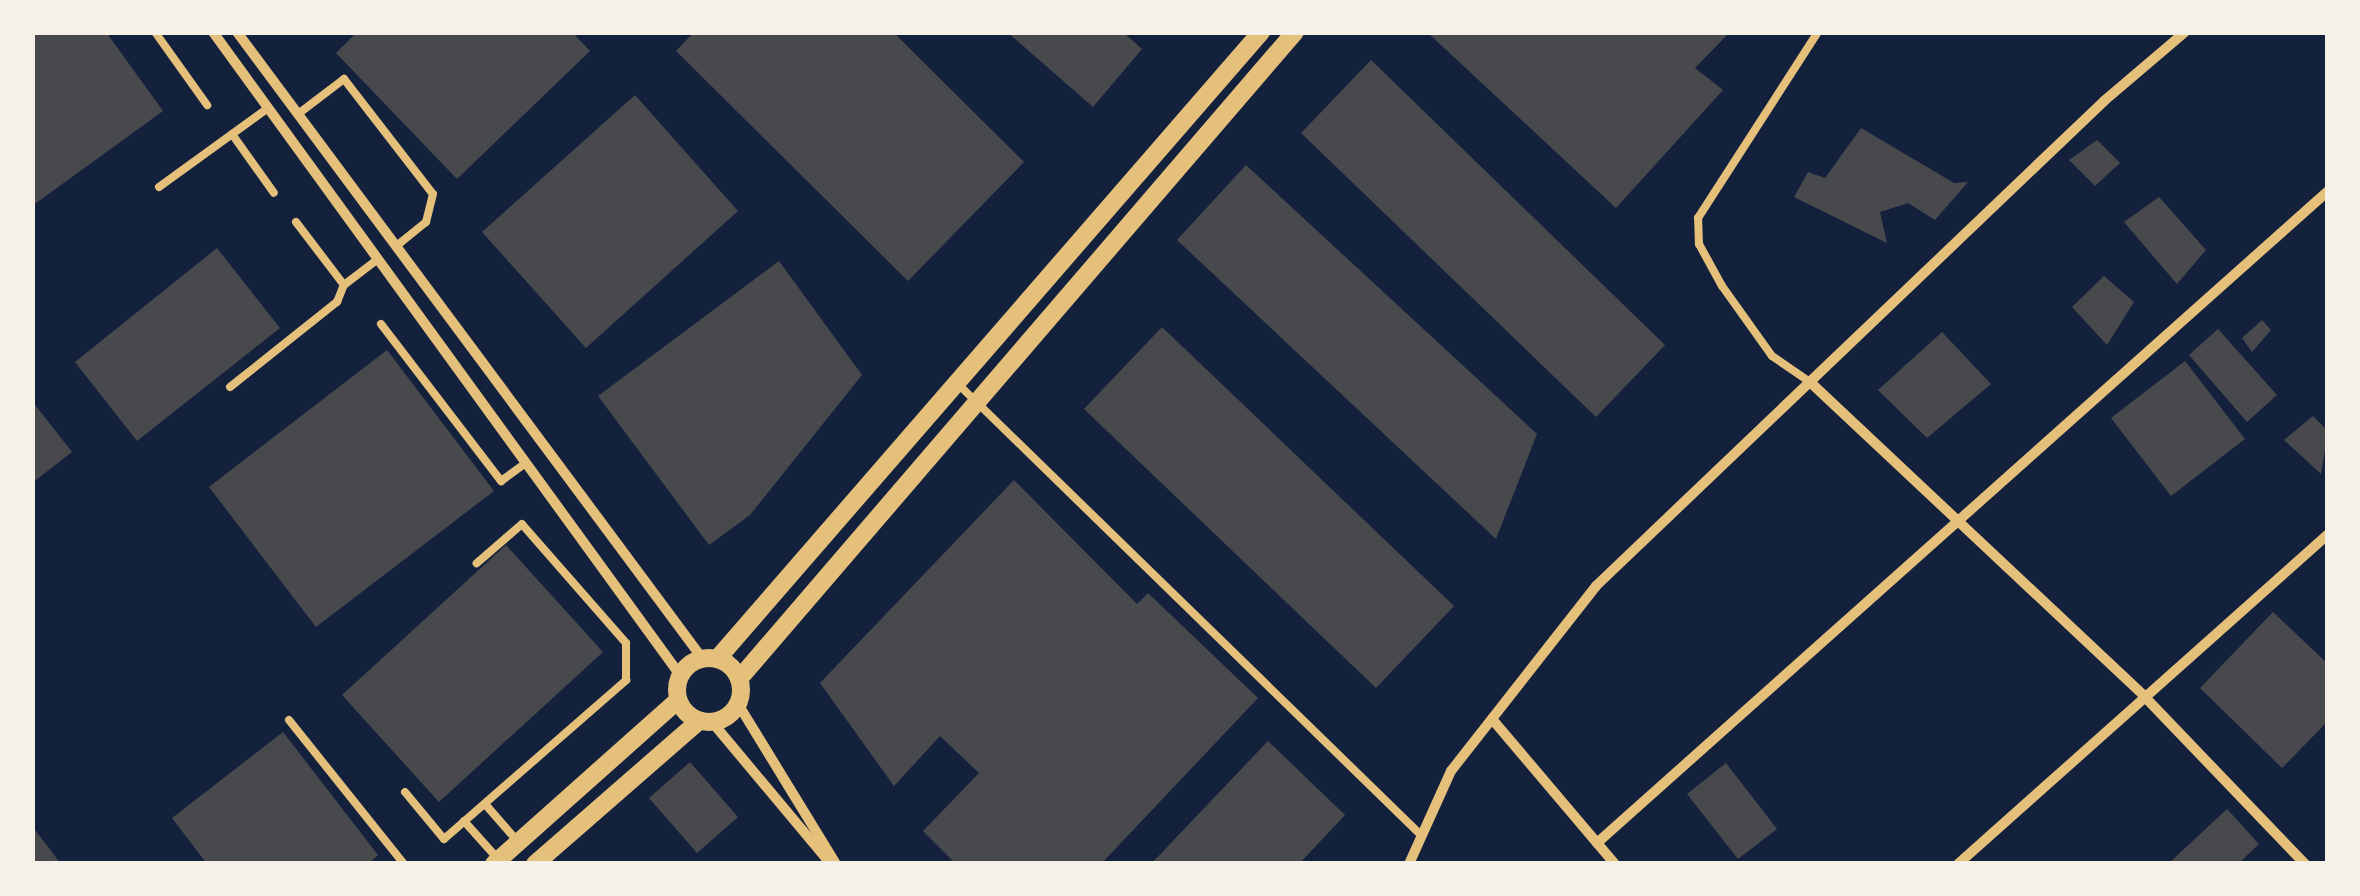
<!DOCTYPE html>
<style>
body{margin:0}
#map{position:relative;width:2360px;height:896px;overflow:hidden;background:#14213d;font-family:"Alegreya Sans",sans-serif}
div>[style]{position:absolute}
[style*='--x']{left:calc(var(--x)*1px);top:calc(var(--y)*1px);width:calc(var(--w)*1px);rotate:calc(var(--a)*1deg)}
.building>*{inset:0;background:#48494c}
.service>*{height:8px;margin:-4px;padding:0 4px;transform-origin:4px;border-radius:4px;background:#e5c07b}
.minor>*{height:10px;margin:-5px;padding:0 5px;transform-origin:5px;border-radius:5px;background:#e5c07b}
.tertiary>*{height:18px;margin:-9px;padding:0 9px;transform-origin:9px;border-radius:9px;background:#e5c07b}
.tertiary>.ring{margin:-9px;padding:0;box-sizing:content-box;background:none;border:18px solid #e5c07b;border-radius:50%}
span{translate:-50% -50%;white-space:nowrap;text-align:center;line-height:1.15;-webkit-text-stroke:9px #f6f1e7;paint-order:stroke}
.frame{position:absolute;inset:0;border:35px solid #f6f1e7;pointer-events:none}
</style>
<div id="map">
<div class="building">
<i style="clip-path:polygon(32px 32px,106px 32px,163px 111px,32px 206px)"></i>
<i style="clip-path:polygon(357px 32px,572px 32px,590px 51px,457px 179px,336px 53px)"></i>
<i style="clip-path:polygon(694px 32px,893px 32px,1024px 162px,908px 281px,676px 51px)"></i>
<i style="clip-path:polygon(1007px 32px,1123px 32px,1142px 49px,1093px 107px)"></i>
<i style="clip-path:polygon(1427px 32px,1730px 32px,1695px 68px,1723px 90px,1616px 208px)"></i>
<i style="clip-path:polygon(1371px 60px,1665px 345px,1596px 417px,1301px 133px)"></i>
<i style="clip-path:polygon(635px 95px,738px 211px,586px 348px,482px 232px)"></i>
<i style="clip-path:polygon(1861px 128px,1954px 183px,1968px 182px,1935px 220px,1908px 203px,1880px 212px,1887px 243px,1794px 197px,1808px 172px,1825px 178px)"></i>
<i style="clip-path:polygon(2097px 140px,2120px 163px,2095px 186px,2069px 160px)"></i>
<i style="clip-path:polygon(1246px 165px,1537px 434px,1496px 539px,1177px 240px)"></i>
<i style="clip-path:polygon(2159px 197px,2206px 250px,2177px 284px,2124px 222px)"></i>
<i style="clip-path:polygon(217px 248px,280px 328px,137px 441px,75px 362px)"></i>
<i style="clip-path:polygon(779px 261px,862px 375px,750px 515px,709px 545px,598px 396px)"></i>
<i style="clip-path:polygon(2104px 276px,2134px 302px,2107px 345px,2072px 307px)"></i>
<i style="clip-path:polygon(2262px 320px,2271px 330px,2252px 352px,2242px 338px)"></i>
<i style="clip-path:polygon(1162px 327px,1454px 606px,1376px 688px,1084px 409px)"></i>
<i style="clip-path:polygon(2218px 329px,2277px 395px,2247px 422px,2189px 355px)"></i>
<i style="clip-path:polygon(1942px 332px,1991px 384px,1927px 438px,1878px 390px)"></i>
<i style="clip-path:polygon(387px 350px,494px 491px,316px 627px,209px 487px)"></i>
<i style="clip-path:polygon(2185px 361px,2245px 439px,2171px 496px,2111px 418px)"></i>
<i style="clip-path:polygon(32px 401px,72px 452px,32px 483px)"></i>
<i style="clip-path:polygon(2313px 416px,2328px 431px,2321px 474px,2284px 440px)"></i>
<i style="clip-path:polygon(1014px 480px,1137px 604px,1148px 593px,1258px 698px,1101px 864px,956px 864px,923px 831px,979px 773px,940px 736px,894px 786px,820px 683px)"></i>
<i style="clip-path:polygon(506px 545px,603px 652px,439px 802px,342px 695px)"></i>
<i style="clip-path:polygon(2273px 612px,2328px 664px,2328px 721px,2282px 768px,2200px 688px)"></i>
<i style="clip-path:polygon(283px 732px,378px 855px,368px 864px,207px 864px,172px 818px)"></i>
<i style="clip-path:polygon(1268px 741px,1345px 815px,1299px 864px,1151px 864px)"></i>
<i style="clip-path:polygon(690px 762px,738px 817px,697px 853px,649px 798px)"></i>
<i style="clip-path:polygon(1726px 763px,1777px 829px,1738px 859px,1687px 794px)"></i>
<i style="clip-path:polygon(2227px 809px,2259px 844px,2238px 864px,2168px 864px)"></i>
<i style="clip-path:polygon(32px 826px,61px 864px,32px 864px)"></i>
</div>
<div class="service">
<i style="--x:155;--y:32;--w:90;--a:54.5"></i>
<i style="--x:298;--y:114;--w:58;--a:-37.3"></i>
<i style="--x:344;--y:79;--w:145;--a:52.3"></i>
<i style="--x:433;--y:194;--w:29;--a:104"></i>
<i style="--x:426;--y:222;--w:38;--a:141"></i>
<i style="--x:232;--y:134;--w:72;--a:54.6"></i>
<i style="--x:159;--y:187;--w:135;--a:-35.9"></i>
<i style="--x:296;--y:222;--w:79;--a:52.7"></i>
<i style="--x:344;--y:285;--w:43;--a:-37.4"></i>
<i style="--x:381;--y:324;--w:198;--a:52.6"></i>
<i style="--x:501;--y:481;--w:31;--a:-36"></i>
<i style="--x:1810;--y:382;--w:46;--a:-145.6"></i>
<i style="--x:1772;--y:356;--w:86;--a:-125.5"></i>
<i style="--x:1722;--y:286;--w:48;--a:-118.7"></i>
<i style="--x:1699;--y:244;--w:26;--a:-92"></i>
<i style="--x:1698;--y:218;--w:221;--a:-57.2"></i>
<i style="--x:959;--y:385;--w:645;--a:44.25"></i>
<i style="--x:230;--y:387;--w:137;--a:-38.5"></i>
<i style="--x:337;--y:302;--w:18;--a:-68"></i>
<i style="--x:289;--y:720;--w:184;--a:51.4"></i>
<i style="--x:405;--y:792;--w:61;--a:50.3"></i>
<i style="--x:444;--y:839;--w:242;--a:-41.1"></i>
<i style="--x:626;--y:680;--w:37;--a:-90"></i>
<i style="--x:626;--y:643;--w:158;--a:-131.2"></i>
<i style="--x:522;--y:524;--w:60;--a:139.1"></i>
<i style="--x:485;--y:804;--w:52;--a:48.9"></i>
<i style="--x:464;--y:821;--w:51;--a:48.2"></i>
</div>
<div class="minor">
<i style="--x:213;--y:32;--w:795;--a:54.01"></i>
<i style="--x:237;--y:32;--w:780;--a:53.39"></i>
<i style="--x:1810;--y:382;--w:456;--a:43.2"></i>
<i style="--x:2142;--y:694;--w:236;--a:46.2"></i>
<i style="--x:738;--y:704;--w:188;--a:58.5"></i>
<i style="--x:1492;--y:719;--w:190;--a:49.7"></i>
<i style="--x:712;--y:722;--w:184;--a:50.1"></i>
<i style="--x:1597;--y:843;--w:980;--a:-41.73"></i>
<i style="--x:1409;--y:864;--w:102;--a:-65.7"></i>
<i style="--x:1451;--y:771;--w:235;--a:-51.9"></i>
<i style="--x:1596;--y:586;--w:702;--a:-43.67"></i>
<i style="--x:2104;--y:101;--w:106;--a:-40.4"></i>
<i style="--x:1958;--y:864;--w:496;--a:-41.7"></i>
</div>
<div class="tertiary">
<i class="ring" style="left:677px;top:658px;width:46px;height:46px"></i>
<i style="--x:718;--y:658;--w:829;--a:-49.06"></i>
<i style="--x:739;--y:679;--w:853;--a:-49.33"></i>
<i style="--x:494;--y:864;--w:246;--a:-41.7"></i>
<i style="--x:535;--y:864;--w:218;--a:-41.1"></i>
</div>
<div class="frame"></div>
</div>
